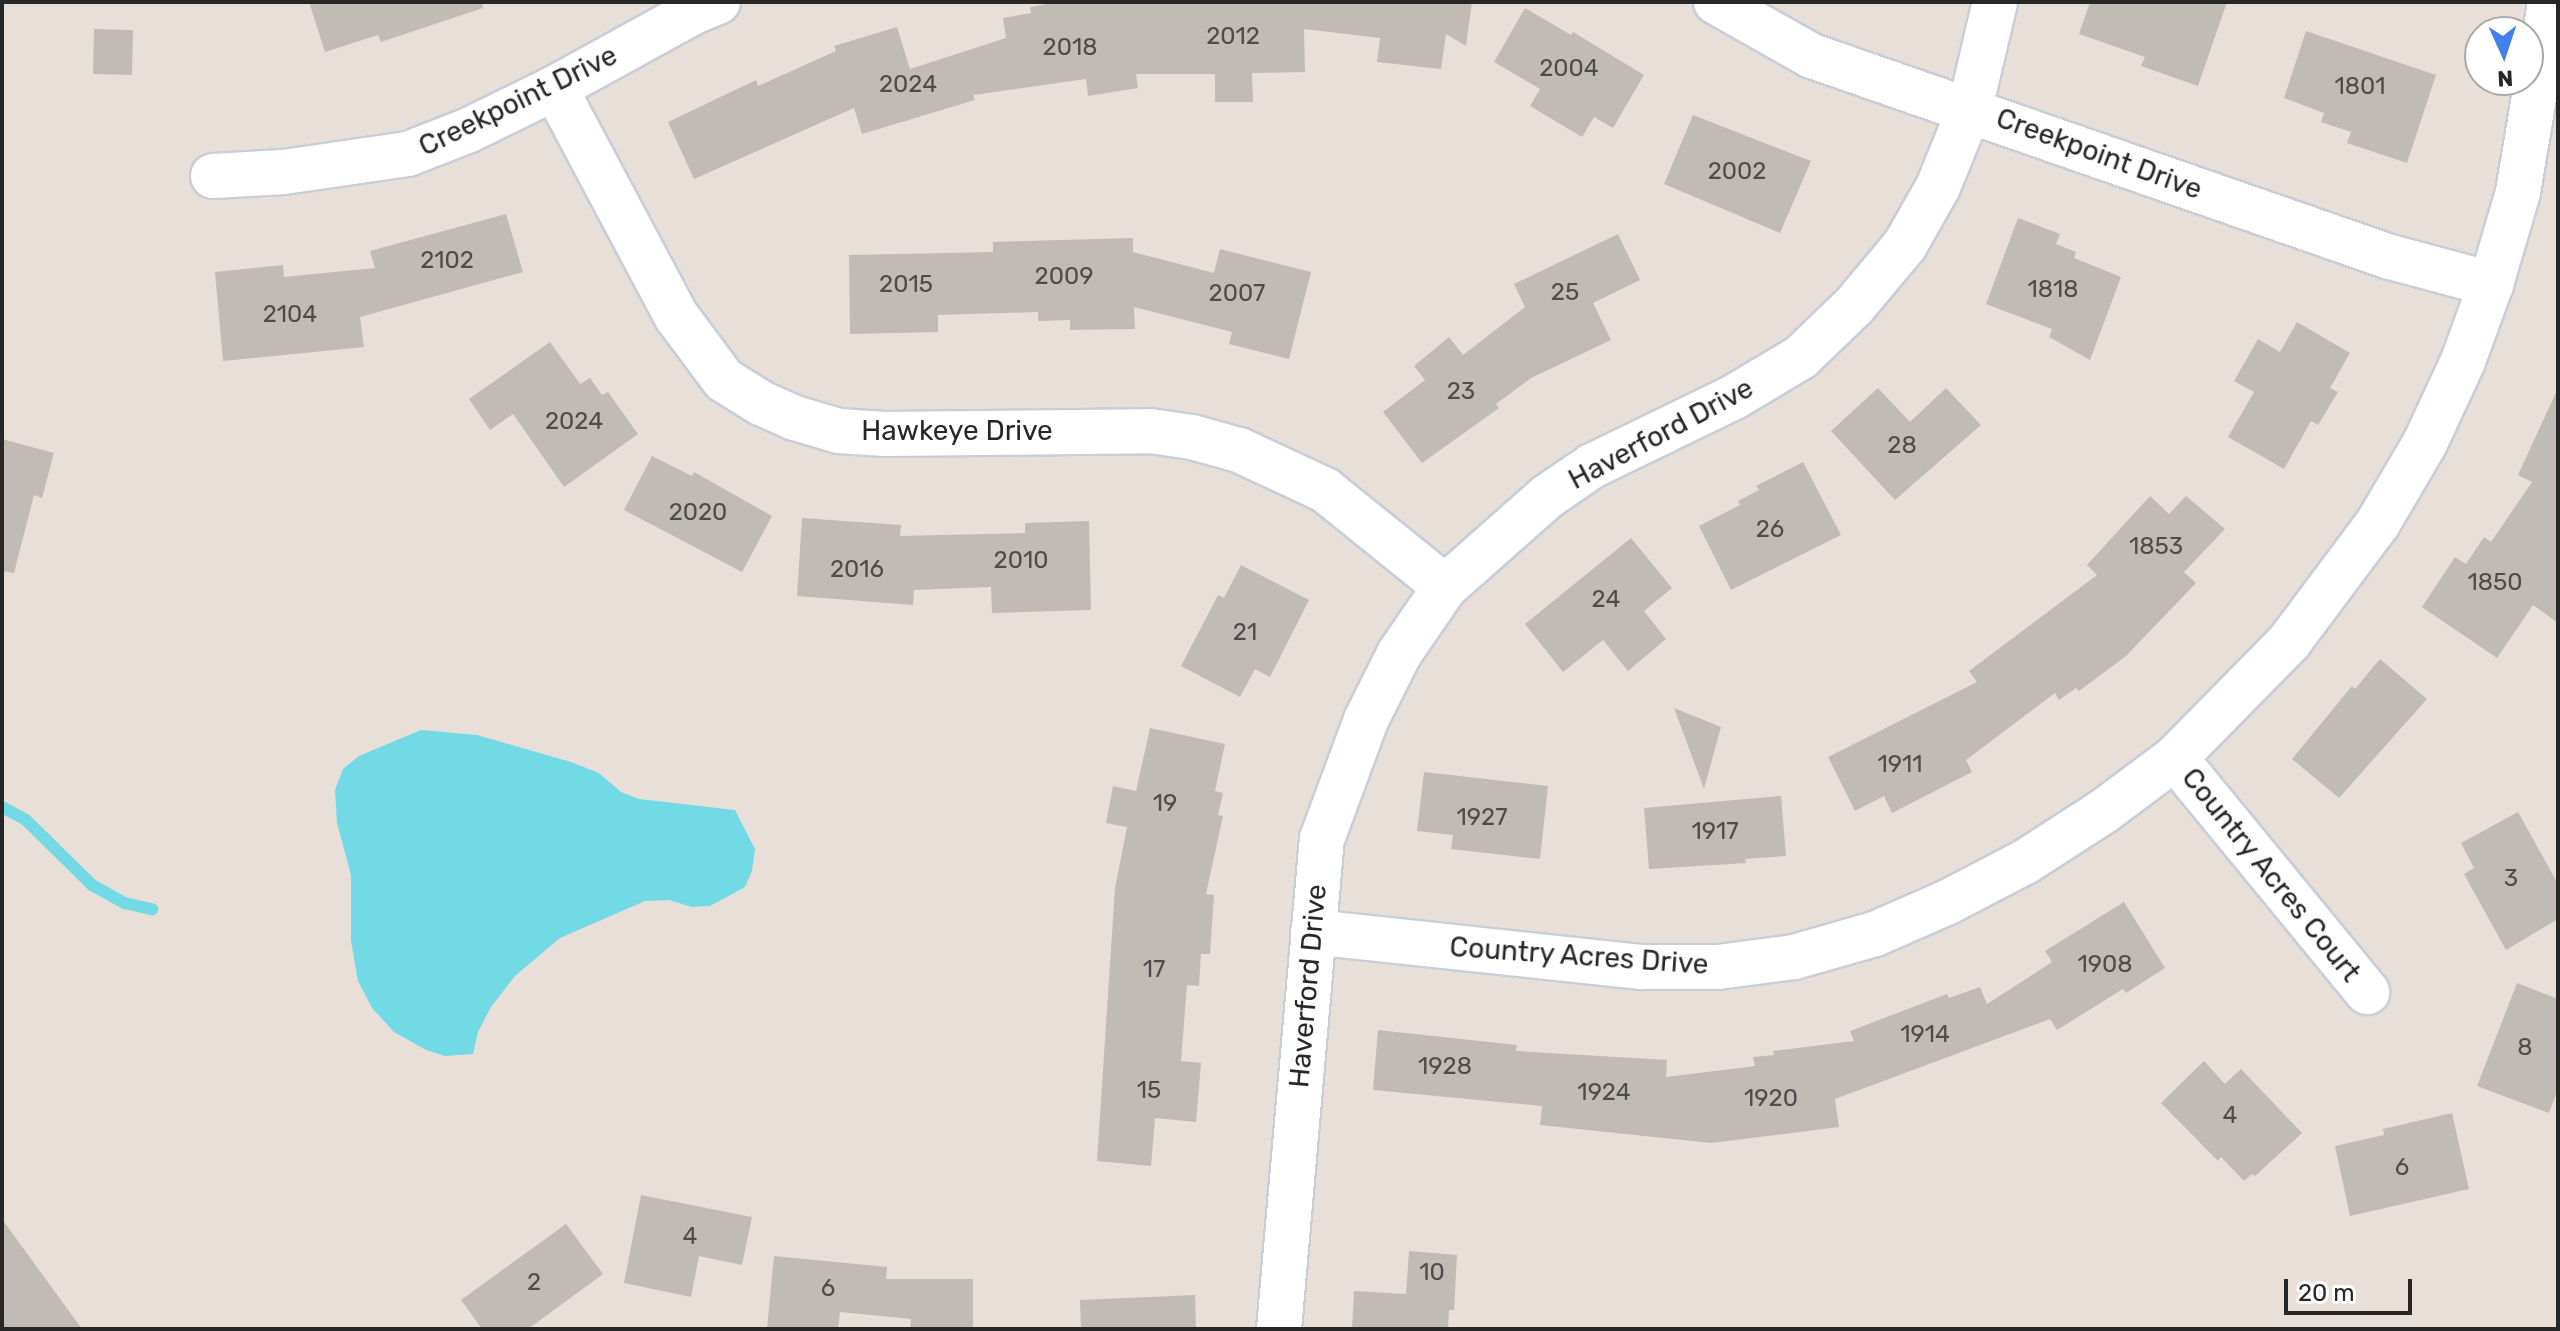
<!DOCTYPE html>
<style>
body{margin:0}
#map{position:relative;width:2560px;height:1331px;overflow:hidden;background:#e9dfd9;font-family:Rubik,sans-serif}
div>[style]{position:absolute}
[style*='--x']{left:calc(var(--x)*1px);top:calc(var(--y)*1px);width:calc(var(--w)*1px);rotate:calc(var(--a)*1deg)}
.water>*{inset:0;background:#72dae5}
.stream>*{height:12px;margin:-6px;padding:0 6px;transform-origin:6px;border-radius:6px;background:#72dae5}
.building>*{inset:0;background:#c1bbb5}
.roads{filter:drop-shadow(2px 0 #c8ced8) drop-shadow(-2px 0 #c8ced8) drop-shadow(0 2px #c8ced8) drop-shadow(0 -2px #c8ced8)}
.minor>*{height:44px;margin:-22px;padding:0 22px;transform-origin:22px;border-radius:22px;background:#fff}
span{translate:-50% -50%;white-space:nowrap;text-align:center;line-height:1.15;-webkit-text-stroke:6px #fff;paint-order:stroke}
.number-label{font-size:24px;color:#4e4c4a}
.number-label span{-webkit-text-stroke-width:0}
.street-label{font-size:28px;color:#272727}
.frame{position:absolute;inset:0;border:4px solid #272727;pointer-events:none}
.north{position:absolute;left:2464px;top:16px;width:80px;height:80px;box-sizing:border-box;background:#fff;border:2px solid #a9a9a9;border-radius:50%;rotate:177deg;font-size:22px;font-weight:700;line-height:32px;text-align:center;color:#272727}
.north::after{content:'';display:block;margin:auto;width:28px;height:36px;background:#4280ed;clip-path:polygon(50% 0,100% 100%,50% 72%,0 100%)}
.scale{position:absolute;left:2284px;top:1279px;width:128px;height:36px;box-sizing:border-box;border:4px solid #272727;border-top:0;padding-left:10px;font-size:24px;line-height:28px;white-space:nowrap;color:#272727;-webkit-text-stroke:6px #fff;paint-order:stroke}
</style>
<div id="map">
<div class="water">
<i style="clip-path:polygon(421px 730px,477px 735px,571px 762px,599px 773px,621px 792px,639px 799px,735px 810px,755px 849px,752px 871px,745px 887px,710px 906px,692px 907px,669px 900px,645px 901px,560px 938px,515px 976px,491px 1007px,478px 1032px,473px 1054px,445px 1056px,426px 1050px,394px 1032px,372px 1008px,358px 981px,351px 941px,351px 875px,337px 823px,335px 790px,343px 769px,359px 756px)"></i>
</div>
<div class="stream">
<i style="--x:2;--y:807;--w:27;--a:28"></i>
<i style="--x:26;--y:820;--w:93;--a:44.6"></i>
<i style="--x:92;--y:885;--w:38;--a:29"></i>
<i style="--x:125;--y:903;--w:28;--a:13"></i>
</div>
<div class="building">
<i style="clip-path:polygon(309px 2px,482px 2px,483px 8px,381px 42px,378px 35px,325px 52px)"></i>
<i style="clip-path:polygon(1059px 2px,1472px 2px,1466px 46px,1446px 34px,1441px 69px,1377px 62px,1380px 38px,1304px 29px,1305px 72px,1252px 73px,1253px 102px,1215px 102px,1215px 74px,1136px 74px,1138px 88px,1088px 96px,1086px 79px,973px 95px,975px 100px,862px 134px,854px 108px,694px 179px,668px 122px,756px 80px,758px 86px,836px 51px,834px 46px,897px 27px,910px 69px,1006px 38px,1003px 18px,1031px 13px,1030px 7px)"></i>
<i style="clip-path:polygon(2090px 2px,2227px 2px,2198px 86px,2141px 66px,2145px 57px,2079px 34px)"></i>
<i style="clip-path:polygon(1525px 8px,1571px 35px,1573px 32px,1644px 75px,1613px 128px,1594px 117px,1582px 137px,1530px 106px,1540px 89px,1494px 62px)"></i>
<i style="clip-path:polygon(94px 29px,133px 30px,132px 75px,93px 74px)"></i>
<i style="clip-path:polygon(2306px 31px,2436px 75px,2407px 163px,2347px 143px,2351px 132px,2321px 122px,2324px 113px,2284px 98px)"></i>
<i style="clip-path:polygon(1693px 115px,1811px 161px,1780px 233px,1664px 184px)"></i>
<i style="clip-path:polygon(506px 214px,523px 272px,360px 317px,364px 347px,223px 361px,215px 272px,283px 265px,284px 277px,375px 268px,370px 251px)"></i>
<i style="clip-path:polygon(2018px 218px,2060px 234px,2056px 244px,2076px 252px,2074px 258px,2121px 277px,2090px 360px,2049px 337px,2052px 329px,1986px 304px)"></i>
<i style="clip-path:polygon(1618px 234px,1640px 280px,1593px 303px,1611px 340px,1531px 378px,1496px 404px,1499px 408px,1422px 463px,1383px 412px,1425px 380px,1414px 366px,1449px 337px,1463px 355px,1525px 307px,1514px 284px)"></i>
<i style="clip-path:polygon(1133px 238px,1133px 252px,1214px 273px,1220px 249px,1311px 272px,1289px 359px,1229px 344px,1232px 332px,1134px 307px,1135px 329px,1070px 330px,1070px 320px,1038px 321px,1038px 312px,938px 315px,938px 332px,850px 334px,849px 255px,993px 252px,993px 242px)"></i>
<i style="clip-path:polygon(2297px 322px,2350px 353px,2330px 388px,2338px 392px,2318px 425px,2311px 421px,2284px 469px,2228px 437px,2254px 392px,2234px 381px,2258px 339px,2280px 352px)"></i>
<i style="clip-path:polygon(550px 342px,580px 384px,590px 378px,602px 395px,608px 392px,638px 434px,564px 487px,513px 414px,490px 430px,469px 399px)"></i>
<i style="clip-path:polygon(1878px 388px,1910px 422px,1946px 388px,1981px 425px,1895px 500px,1831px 431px)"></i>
<i style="clip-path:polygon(2558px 388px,2558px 623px,2533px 605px,2497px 658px,2422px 607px,2455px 557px,2466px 564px,2484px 537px,2491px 542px,2532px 482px,2518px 475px)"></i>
<i style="clip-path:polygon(2px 439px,54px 453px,42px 498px,34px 495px,14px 573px,2px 571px)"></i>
<i style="clip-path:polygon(652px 456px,692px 476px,694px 472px,772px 516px,742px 572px,624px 510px)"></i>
<i style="clip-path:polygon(1803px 462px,1841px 535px,1731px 590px,1699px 526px,1740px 505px,1738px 501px,1759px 490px,1756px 486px)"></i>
<i style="clip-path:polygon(2150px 496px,2169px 514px,2186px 496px,2225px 529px,2184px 572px,2196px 583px,2126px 656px,2079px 691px,2076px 688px,2059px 700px,2055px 693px,1966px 760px,1972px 772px,1892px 813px,1884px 796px,1855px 811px,1828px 757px,1977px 682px,1969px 671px,2097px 575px,2087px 565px)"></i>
<i style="clip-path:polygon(802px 518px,901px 525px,900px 536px,1025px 533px,1025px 523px,1089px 521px,1091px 610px,992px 613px,991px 587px,914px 590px,913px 605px,797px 596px)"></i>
<i style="clip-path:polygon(1631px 538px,1672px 588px,1644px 611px,1666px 639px,1628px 671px,1603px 640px,1563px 672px,1525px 624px)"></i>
<i style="clip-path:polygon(1241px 565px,1309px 600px,1270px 677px,1255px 669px,1240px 697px,1181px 666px,1218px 595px,1224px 598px)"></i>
<i style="clip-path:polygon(2380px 659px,2427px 699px,2339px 798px,2292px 759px,2352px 686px,2355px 689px)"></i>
<i style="clip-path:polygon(1674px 708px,1721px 727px,1704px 789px)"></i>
<i style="clip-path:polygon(1150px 728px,1225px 744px,1215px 791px,1223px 793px,1218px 815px,1223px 816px,1206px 894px,1214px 895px,1210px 954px,1201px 954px,1199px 986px,1187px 985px,1181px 1061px,1201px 1063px,1196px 1122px,1155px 1118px,1151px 1166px,1097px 1161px,1115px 888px,1127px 827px,1106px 823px,1113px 786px,1136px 791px)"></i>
<i style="clip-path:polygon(1424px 772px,1548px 786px,1540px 859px,1451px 849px,1453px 835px,1417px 831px)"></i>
<i style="clip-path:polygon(1781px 796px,1786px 856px,1745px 859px,1746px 863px,1649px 869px,1644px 808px)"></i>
<i style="clip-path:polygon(2518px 812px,2558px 884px,2558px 919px,2506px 950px,2464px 874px,2474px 868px,2461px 843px)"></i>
<i style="clip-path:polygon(2124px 902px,2165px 968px,2126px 993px,2123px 989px,2057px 1030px,2050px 1019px,1835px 1099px,1839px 1127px,1711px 1143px,1540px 1125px,1542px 1106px,1373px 1090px,1378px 1030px,1517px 1045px,1516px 1051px,1667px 1060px,1666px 1077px,1755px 1066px,1753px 1057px,1774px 1055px,1773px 1051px,1854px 1041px,1850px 1031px,1947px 994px,1949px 998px,1980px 987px,1987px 1004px,2052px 962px,2045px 951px)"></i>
<i style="clip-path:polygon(2517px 983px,2558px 999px,2558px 1089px,2549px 1113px,2477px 1086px)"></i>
<i style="clip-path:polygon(2204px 1061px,2225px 1084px,2241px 1069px,2302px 1133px,2255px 1176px,2252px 1174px,2244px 1181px,2221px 1157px,2218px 1161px,2161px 1103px)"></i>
<i style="clip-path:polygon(2452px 1113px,2469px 1189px,2350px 1216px,2335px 1146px,2384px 1135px,2383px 1129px)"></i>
<i style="clip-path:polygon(641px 1195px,752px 1217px,742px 1265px,699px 1256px,691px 1297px,624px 1283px)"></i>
<i style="clip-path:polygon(2px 1219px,82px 1329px,2px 1329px)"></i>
<i style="clip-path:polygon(566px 1224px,603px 1274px,528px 1329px,482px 1329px,461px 1300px)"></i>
<i style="clip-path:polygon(1409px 1251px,1457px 1255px,1454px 1310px,1449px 1310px,1448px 1329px,1352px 1329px,1354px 1291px,1406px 1294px)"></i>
<i style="clip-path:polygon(774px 1256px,887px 1267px,886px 1279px,973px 1279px,973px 1329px,910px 1329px,911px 1319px,840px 1312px,838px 1329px,767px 1329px)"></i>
<i style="clip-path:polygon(1195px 1295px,1196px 1329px,1081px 1329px,1080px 1300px)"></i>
</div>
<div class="roads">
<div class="minor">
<i style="--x:1716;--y:2;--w:110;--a:29.4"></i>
<i style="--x:1812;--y:56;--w:612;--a:19.18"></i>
<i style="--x:2390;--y:257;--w:105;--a:15"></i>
<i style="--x:555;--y:88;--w:259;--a:62"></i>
<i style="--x:677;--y:317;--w:79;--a:53.3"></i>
<i style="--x:724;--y:380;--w:44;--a:31.9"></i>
<i style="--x:761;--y:403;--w:37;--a:24"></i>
<i style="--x:795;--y:418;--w:46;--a:16.5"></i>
<i style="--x:839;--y:431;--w:46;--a:3.7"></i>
<i style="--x:885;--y:434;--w:265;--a:-0.6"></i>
<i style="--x:1150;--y:431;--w:42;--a:8.1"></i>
<i style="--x:1192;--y:437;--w:49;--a:15.5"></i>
<i style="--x:1239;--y:450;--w:95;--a:24.9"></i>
<i style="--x:1325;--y:490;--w:154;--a:38.9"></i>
<i style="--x:213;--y:176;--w:71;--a:-3.2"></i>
<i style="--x:284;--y:172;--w:125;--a:-8.3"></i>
<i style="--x:408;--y:154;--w:63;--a:-21.3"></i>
<i style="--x:467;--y:131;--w:98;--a:-26"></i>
<i style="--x:555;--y:88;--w:158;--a:-28.8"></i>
<i style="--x:693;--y:12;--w:27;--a:-22"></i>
<i style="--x:2175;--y:758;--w:303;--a:50.6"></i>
<i style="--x:1313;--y:932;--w:331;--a:6.1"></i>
<i style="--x:1642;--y:967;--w:76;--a:0"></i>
<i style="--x:1718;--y:967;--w:77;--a:-7.5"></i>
<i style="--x:1794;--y:957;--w:84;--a:-15.9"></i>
<i style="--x:1875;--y:934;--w:80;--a:-23.7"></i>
<i style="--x:1948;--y:902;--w:87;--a:-27.5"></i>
<i style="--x:2025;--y:862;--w:94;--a:-32.8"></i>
<i style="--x:2104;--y:811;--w:89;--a:-36.7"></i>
<i style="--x:2175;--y:758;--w:163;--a:-45.5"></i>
<i style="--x:2289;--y:642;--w:149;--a:-53.2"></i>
<i style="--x:2378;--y:523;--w:93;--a:-59.6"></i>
<i style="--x:2425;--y:443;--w:90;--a:-65.1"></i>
<i style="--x:2463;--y:361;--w:82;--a:-70"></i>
<i style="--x:2491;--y:284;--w:96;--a:-73.6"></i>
<i style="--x:2518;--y:192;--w:193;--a:-80.4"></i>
<i style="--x:1279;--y:1329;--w:492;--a:-85"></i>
<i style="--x:1322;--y:839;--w:127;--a:-69.7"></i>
<i style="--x:1366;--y:720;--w:74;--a:-63.4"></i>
<i style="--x:1399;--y:654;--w:81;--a:-55.5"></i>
<i style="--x:1445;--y:587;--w:137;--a:-41.5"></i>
<i style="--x:1548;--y:496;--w:53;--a:-34.3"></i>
<i style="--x:1592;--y:466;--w:158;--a:-25.9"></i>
<i style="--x:1734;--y:397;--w:78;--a:-30.8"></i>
<i style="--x:1801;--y:357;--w:74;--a:-43.9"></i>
<i style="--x:1854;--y:306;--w:80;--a:-50.1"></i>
<i style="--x:1905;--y:245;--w:67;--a:-60.4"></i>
<i style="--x:1938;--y:187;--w:85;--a:-67.9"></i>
<i style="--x:1970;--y:108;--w:109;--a:-76.7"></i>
</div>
</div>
<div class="number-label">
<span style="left:1233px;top:37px">2012</span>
<span style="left:1070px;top:48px">2018</span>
<span style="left:1569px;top:69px">2004</span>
<span style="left:908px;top:85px">2024</span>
<span style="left:2360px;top:87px">1801</span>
<span style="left:1737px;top:172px">2002</span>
<span style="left:447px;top:261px">2102</span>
<span style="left:1064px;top:277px">2009</span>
<span style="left:906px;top:285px">2015</span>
<span style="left:2053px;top:290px">1818</span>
<span style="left:1565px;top:293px">25</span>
<span style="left:1237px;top:294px">2007</span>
<span style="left:290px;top:315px">2104</span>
<span style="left:1461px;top:392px">23</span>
<span style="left:574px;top:422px">2024</span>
<span style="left:1902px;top:446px">28</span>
<span style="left:698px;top:513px">2020</span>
<span style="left:1770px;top:530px">26</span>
<span style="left:2156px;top:547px">1853</span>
<span style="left:1021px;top:561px">2010</span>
<span style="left:857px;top:570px">2016</span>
<span style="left:2495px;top:583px">1850</span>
<span style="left:1606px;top:600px">24</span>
<span style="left:1245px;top:633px">21</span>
<span style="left:1900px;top:765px">1911</span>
<span style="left:1165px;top:804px">19</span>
<span style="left:1482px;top:818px">1927</span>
<span style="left:1715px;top:832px">1917</span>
<span style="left:2511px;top:879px">3</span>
<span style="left:2105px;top:965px">1908</span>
<span style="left:1154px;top:970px">17</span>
<span style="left:1925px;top:1035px">1914</span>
<span style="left:2525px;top:1048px">8</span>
<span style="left:1445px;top:1067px">1928</span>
<span style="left:1149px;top:1091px">15</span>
<span style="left:1604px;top:1093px">1924</span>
<span style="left:1771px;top:1099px">1920</span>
<span style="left:2230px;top:1116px">4</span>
<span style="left:2402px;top:1168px">6</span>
<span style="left:690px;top:1237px">4</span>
<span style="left:1432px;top:1273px">10</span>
<span style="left:534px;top:1283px">2</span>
<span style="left:828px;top:1289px">6</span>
</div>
<div class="street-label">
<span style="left:518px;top:101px;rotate:-26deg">Creekpoint Drive</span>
<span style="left:2099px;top:154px;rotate:20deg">Creekpoint Drive</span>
<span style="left:957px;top:431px">Hawkeye Drive</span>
<span style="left:1661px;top:434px;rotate:-28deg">Haverford Drive</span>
<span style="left:2271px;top:875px;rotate:51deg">Country Acres Court</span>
<span style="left:1579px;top:956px;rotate:4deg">Country Acres Drive</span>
<span style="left:1308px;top:986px;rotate:-85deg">Haverford Drive</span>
</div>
<div class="frame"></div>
<div class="north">N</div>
<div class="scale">20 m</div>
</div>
